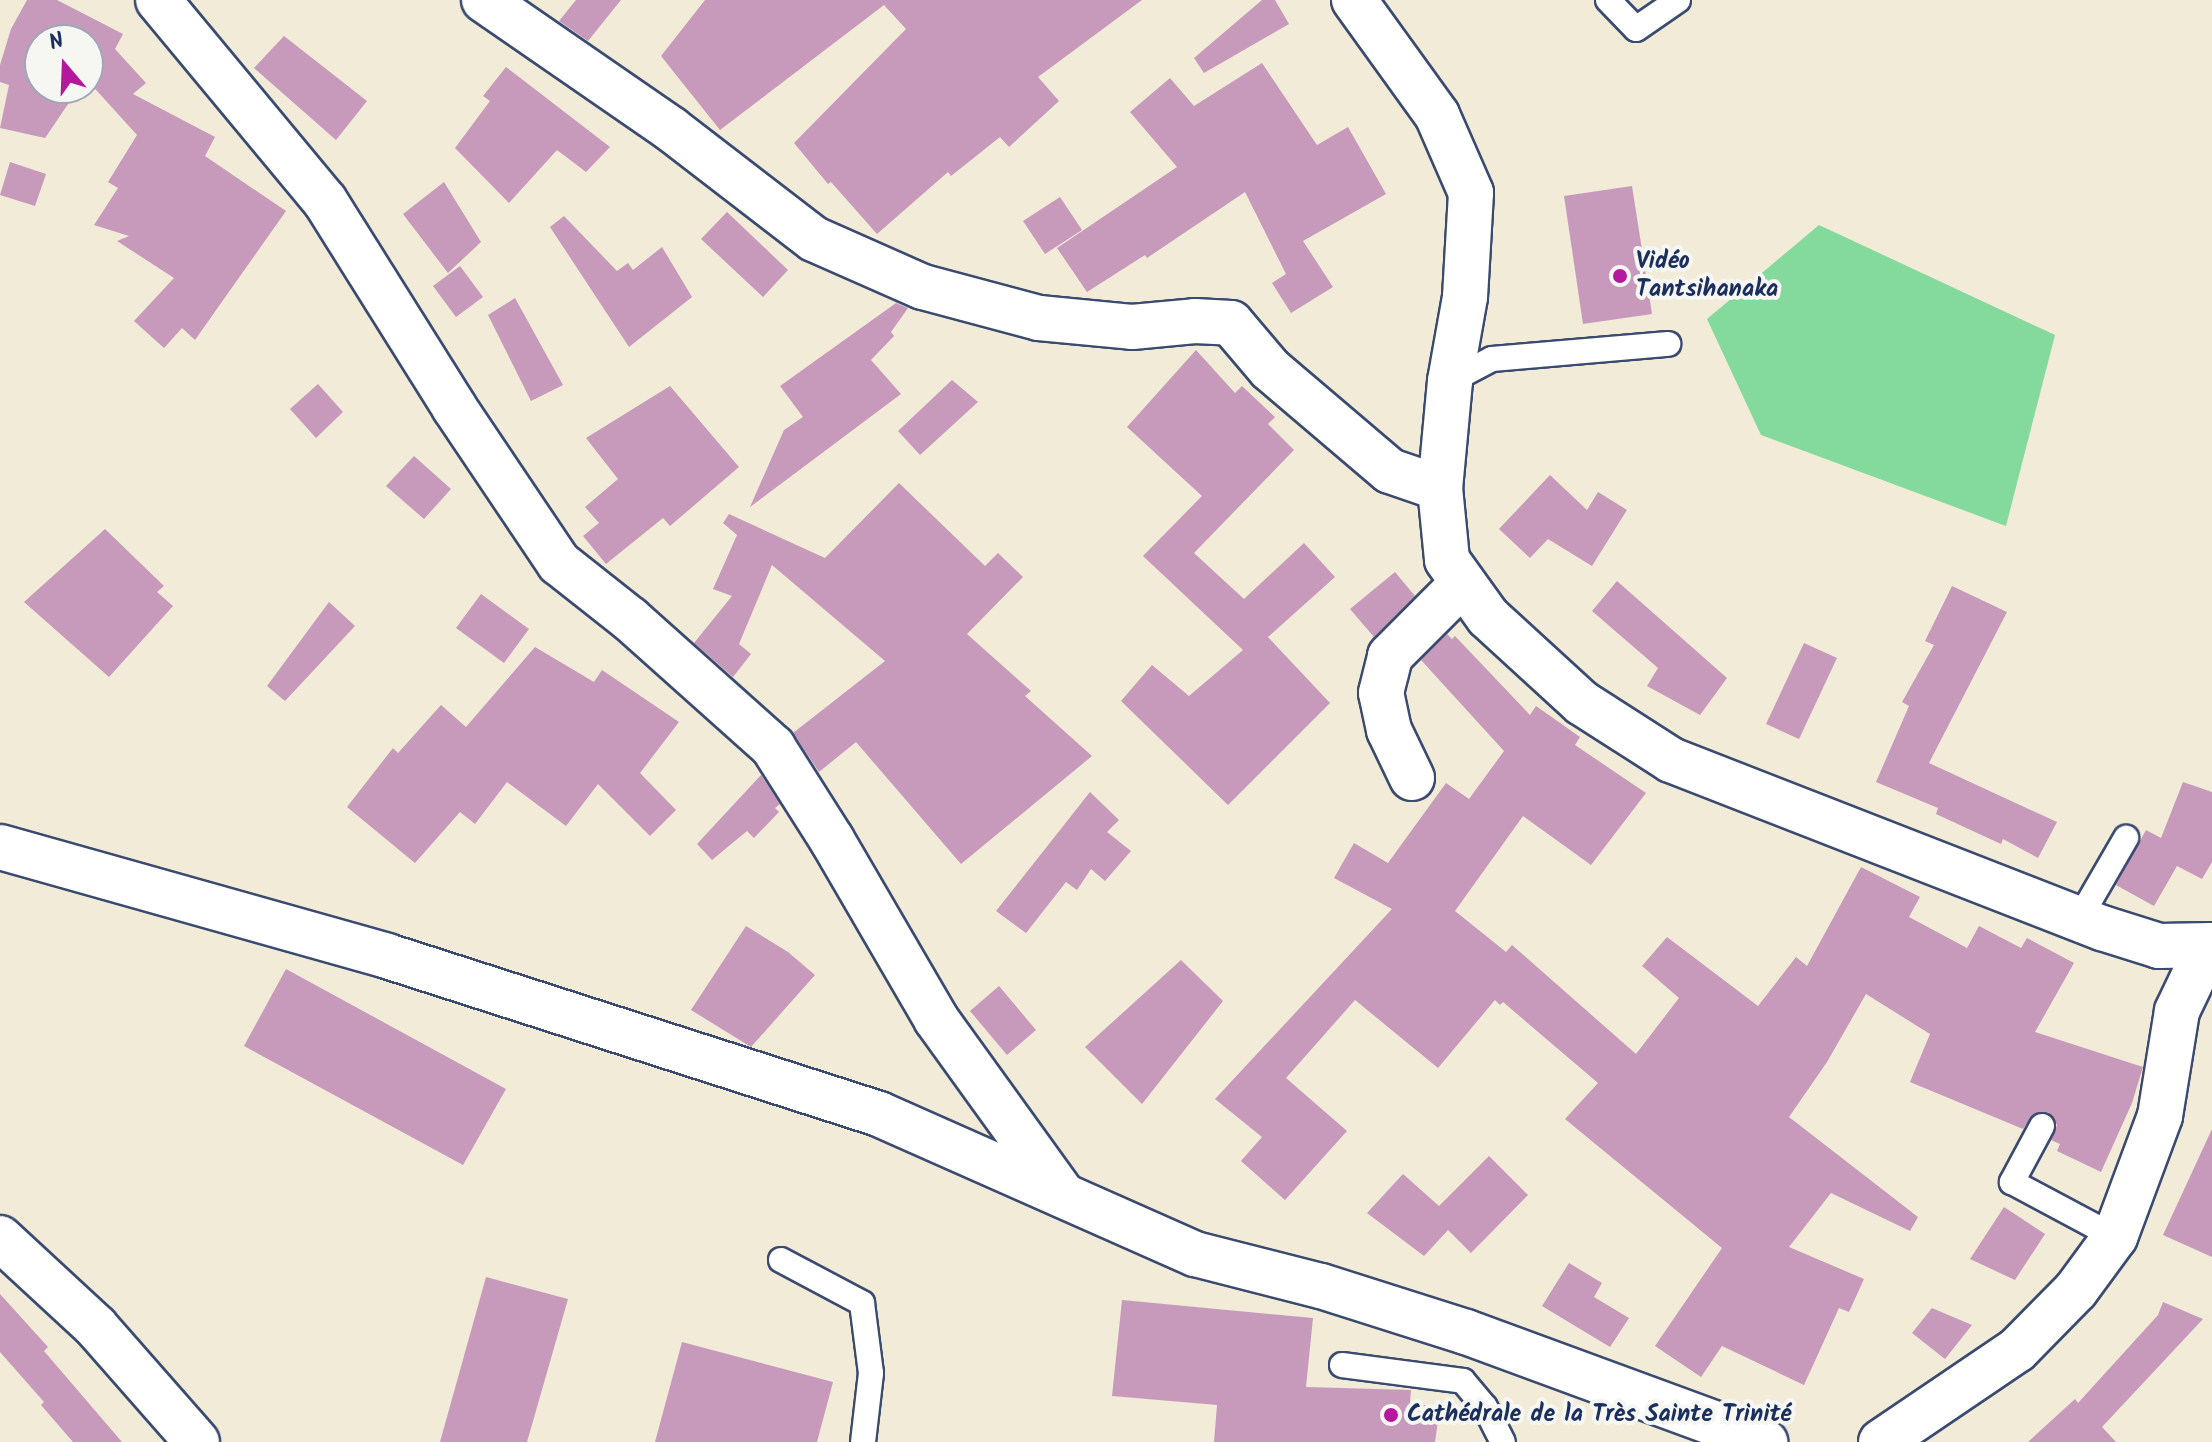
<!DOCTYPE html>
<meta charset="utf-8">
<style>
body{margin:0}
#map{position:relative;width:2212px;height:1442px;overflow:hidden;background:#f1ebd8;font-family:Kalam,sans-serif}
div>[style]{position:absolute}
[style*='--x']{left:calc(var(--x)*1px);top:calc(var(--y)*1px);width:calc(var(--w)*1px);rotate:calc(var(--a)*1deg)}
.green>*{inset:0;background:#84da9d}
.building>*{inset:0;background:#c79abc}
.roads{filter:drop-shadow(2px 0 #3b4b70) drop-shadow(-2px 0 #3b4b70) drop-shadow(0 2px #3b4b70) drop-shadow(0 -2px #3b4b70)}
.lane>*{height:24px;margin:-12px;padding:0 12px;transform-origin:12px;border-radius:12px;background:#fff}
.street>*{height:44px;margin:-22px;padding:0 22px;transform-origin:22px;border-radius:22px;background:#fff}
.dots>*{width:22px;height:22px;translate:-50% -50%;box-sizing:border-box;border:4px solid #f6f6f2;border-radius:50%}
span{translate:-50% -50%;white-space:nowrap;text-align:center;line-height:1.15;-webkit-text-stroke:8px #f6f6f2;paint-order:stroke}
.poi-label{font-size:24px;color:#1b2f5e;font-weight:700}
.left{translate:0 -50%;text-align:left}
.north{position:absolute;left:24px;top:24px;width:80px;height:80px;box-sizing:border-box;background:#f6f6f2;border:2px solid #9ea6b7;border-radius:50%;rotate:341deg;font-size:22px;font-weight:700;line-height:32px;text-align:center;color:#1b2f5e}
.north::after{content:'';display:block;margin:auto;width:28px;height:36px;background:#b5179e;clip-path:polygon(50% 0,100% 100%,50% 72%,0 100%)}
</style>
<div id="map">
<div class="green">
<i style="clip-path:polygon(1819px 225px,2055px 335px,2006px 526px,1761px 435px,1707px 319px)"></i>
</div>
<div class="building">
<i style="clip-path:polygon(27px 0,57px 0,123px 34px,115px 49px,146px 83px,133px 94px,215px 137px,205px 156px,286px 211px,195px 340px,182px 328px,164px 348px,134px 321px,174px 278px,117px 241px,129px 236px,94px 225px,118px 188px,108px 182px,137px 135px,88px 81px,88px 40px,40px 40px,40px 88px,79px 88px,45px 138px,0 128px,9px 85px,0 82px,0 65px,11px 29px)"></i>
<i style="clip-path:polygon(576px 0,621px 0,588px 41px,559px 21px)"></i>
<i style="clip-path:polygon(705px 0,1142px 0,1038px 77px,1059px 101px,1009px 147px,1000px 137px,951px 176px,948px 172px,877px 234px,831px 182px,828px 184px,794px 143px,906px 29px,884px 5px,720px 130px,661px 56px)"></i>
<i style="clip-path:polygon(1262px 0,1275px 0,1289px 24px,1204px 73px,1194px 58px)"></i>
<i style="clip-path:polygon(284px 36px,367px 101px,336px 140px,254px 68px)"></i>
<i style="clip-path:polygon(1262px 63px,1317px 145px,1348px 127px,1386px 194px,1303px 241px,1333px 287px,1291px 313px,1272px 283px,1286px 274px,1245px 192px,1147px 258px,1145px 255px,1087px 292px,1057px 248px,1177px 167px,1130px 112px,1170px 78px,1194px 106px)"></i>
<i style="clip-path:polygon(506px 67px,610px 147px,586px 172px,557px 150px,509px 203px,455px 148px,490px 101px,483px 96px)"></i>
<i style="clip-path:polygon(10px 162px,46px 174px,35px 206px,0 195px)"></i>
<i style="clip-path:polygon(444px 182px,481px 242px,448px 273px,403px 214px)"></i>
<i style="clip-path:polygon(1632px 186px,1652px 314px,1583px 324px,1564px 196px)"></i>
<i style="clip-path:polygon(1060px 197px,1082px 230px,1045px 254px,1023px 221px)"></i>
<i style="clip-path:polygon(727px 212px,788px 270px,763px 297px,701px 239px)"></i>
<i style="clip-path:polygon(564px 216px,617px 271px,628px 263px,633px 270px,662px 247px,692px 297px,629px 347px,550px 227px)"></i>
<i style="clip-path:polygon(460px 266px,483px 297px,456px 317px,433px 286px)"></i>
<i style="clip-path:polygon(515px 298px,563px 385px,531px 401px,488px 315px)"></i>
<i style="clip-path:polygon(896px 303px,908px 308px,891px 332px,894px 336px,871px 360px,901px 394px,750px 507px,784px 430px,803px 417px,780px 386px)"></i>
<i style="clip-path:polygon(1196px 350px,1235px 393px,1242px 386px,1275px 417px,1268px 424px,1294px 450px,1194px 553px,1244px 599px,1304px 543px,1335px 577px,1268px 637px,1330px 703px,1228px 805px,1121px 701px,1152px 665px,1189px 696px,1243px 650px,1143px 556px,1202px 496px,1127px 427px)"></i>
<i style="clip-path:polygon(952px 380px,978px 402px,920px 455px,898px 431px)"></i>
<i style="clip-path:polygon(318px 384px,343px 412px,316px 438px,290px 409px)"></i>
<i style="clip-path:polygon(670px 386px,739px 467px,670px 526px,663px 518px,606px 564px,583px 536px,599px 523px,585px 507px,618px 479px,586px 438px)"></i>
<i style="clip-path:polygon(414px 456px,451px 489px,424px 519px,386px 486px)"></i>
<i style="clip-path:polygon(1550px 475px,1587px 510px,1598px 492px,1627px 510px,1592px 566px,1548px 539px,1530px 558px,1499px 529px)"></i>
<i style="clip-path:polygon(899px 483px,985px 566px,998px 553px,1023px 577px,967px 634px,1031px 691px,1025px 696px,1092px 756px,961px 864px,856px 742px,819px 772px,793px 733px,885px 661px,772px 565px,739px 644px,751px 654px,733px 677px,694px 643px,732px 596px,713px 589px,737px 535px,723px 523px,729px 514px,825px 558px)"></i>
<i style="clip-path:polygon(105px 529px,164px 586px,157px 592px,173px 606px,109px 677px,24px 602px)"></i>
<i style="clip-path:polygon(1395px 572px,1415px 596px,1374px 637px,1350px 609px)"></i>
<i style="clip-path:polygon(1617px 581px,1727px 678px,1700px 715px,1647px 686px,1658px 668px,1592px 611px)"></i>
<i style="clip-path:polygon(1952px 586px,2007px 612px,1929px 763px,2057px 822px,2038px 858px,2003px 839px,2001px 844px,1936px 814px,1938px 808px,1876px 782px,1909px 706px,1902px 702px,1934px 645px,1925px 641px)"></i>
<i style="clip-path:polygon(481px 594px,529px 629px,504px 663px,456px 628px)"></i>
<i style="clip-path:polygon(329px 602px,355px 626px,285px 701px,267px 686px)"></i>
<i style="clip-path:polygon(1447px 634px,1452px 639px,1455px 636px,1530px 715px,1536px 706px,1580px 737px,1575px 745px,1646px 793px,1591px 865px,1523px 816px,1455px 911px,1506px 952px,1512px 945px,1636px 1054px,1679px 998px,1642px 966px,1667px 937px,1758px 1006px,1796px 957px,1807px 966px,1861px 867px,1920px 897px,1909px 917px,1967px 948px,1979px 926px,2021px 948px,2027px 938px,2074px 963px,2035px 1032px,2143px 1067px,2132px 1103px,2101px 1172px,2057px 1151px,2060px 1144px,2051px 1140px,2057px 1125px,2048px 1112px,2033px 1114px,2023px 1129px,1910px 1082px,1930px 1034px,1866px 994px,1827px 1062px,1789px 1117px,1918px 1217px,1910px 1231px,1831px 1193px,1789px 1247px,1864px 1279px,1849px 1312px,1839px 1308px,1804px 1385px,1722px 1346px,1701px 1377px,1655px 1346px,1722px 1248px,1565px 1119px,1598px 1083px,1503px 1002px,1500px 1005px,1495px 1000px,1438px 1068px,1355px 1000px,1286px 1078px,1347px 1131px,1285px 1200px,1241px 1161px,1262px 1137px,1215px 1099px,1392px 909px,1334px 878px,1354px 843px,1388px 863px,1446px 783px,1469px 799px,1504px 751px,1421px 660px)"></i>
<i style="clip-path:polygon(1804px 643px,1837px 658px,1799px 739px,1766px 724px)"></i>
<i style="clip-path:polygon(535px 647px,594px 682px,602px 670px,679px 722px,640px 773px,676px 810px,650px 836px,598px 784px,566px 826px,507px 782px,475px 824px,460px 812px,415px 863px,347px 807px,393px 748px,398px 753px,441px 705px,466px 727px)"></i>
<i style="clip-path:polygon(761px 775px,780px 804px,775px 808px,779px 812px,754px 838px,747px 831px,712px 860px,697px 844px)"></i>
<i style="clip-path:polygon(2183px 782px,2212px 792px,2212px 862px,2202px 879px,2177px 866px,2154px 906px,2116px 885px,2146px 830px,2161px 838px)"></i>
<i style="clip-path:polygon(1090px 792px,1119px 820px,1107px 832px,1131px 851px,1105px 881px,1091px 869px,1077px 890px,1066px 882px,1026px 933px,996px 911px)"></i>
<i style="clip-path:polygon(746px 926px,788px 952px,815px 975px,751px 1047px,691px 1010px)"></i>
<i style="clip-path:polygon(1181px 960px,1223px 1001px,1142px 1104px,1085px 1047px)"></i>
<i style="clip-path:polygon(286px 969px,506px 1089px,463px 1165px,244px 1046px)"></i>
<i style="clip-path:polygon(999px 986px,1036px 1030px,1007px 1055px,970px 1011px)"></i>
<i style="clip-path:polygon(2212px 1129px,2212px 1257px,2163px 1235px)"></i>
<i style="clip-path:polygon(1489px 1156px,1528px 1195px,1471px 1253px,1448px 1230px,1424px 1256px,1367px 1213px,1403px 1174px,1439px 1206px)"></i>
<i style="clip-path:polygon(2004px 1207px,2045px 1234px,2015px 1280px,1970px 1259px)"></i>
<i style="clip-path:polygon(1569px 1263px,1602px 1283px,1594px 1297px,1629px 1318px,1610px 1347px,1542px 1306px)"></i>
<i style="clip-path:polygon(486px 1277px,568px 1299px,527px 1442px,440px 1442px)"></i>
<i style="clip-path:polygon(0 1294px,48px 1347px,44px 1351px,122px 1442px,73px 1442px,41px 1405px,44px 1402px,0 1352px)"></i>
<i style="clip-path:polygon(1122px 1300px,1313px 1318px,1306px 1387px,1411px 1390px,1410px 1403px,1440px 1407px,1435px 1442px,1214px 1442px,1217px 1405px,1112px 1396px)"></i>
<i style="clip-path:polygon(2163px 1302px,2203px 1319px,2102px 1427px,2116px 1442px,2028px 1442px,2075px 1399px,2078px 1403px,2158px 1315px)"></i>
<i style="clip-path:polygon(1932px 1308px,1972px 1325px,1945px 1359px,1912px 1333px)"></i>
<i style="clip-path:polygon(682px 1342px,833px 1382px,817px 1442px,655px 1442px)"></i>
</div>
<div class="roads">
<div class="lane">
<i style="--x:1608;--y:0;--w:40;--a:46"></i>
<i style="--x:1636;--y:29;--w:51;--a:-34.6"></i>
<i style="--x:1450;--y:381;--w:47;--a:-27.6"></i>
<i style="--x:1492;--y:359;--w:177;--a:-4.9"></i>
<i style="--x:2079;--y:919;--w:94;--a:-59.9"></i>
<i style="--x:2042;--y:1126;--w:64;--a:118.2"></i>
<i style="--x:2012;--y:1182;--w:117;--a:28.1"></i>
<i style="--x:781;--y:1260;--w:92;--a:28"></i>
<i style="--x:862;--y:1303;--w:71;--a:82.7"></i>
<i style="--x:871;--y:1373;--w:69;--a:96.6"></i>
<i style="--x:1342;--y:1365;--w:122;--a:7.5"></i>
<i style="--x:1463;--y:1381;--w:34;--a:50"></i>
<i style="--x:1485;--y:1407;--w:39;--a:63"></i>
</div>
<div class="street">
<i style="--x:158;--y:0;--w:261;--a:50.3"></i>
<i style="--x:325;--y:201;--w:243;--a:57.9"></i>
<i style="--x:454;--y:407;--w:188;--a:56.1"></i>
<i style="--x:559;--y:563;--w:90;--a:38.3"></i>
<i style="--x:630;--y:619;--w:192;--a:41.8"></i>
<i style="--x:773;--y:747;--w:110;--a:57.6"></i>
<i style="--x:832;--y:840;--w:207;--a:59.8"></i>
<i style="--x:936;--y:1019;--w:217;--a:54.2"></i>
<i style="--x:484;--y:0;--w:227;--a:34.6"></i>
<i style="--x:671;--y:129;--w:180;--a:37.6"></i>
<i style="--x:814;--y:239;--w:119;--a:23.8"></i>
<i style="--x:923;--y:287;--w:120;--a:15"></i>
<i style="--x:1039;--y:318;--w:93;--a:5.5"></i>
<i style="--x:1132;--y:327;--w:63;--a:-5.4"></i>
<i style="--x:1195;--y:321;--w:36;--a:3"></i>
<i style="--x:1231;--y:323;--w:60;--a:49.7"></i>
<i style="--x:1270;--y:369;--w:157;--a:40.4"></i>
<i style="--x:1390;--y:471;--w:53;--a:18.8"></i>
<i style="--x:1354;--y:0;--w:142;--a:54.2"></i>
<i style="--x:1437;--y:115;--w:85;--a:66.4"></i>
<i style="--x:1471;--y:193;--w:104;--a:93.3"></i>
<i style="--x:1465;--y:297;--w:85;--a:100.1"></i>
<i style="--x:1450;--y:381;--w:107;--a:95.3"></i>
<i style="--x:1440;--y:488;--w:72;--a:84.4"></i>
<i style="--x:1447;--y:560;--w:70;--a:54.3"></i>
<i style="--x:1488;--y:617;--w:127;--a:42.5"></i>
<i style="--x:1582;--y:703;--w:106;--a:32.6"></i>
<i style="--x:1671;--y:760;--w:463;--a:21.3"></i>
<i style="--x:2102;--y:928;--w:60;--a:17.5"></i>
<i style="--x:2159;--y:946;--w:53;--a:-1.1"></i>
<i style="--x:1412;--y:778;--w:53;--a:-115.6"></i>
<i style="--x:1389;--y:730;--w:38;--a:-102"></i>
<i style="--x:1381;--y:693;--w:38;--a:-76"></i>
<i style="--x:1390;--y:656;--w:103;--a:-45"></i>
<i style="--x:0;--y:847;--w:402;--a:15.7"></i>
<i style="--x:387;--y:956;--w:517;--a:17.8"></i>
<i style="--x:879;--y:1114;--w:346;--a:23.9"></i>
<i style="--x:1195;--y:1254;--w:130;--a:14.3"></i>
<i style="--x:1321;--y:1286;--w:152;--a:17.6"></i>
<i style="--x:1466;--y:1332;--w:319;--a:20.2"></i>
<i style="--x:0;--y:1238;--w:131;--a:42.8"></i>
<i style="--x:96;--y:1327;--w:153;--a:48.7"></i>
<i style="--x:1881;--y:1442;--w:164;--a:-34.1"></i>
<i style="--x:2017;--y:1350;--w:84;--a:-45.5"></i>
<i style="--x:2076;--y:1290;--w:66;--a:-53.7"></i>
<i style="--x:2115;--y:1237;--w:129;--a:-69.6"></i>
<i style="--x:2160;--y:1116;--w:106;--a:-80.8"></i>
<i style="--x:2177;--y:1011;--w:72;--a:-64.5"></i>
</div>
</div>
<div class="dots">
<i style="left:1620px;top:276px;background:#b5179e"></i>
<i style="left:1391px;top:1415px;background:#b5179e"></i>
</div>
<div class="poi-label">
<span class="left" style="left:1636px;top:276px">Vidéo<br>Tantsihanaka</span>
<span class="left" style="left:1407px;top:1415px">Cathédrale de la Très Sainte Trinité</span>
</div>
<div class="north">N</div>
</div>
